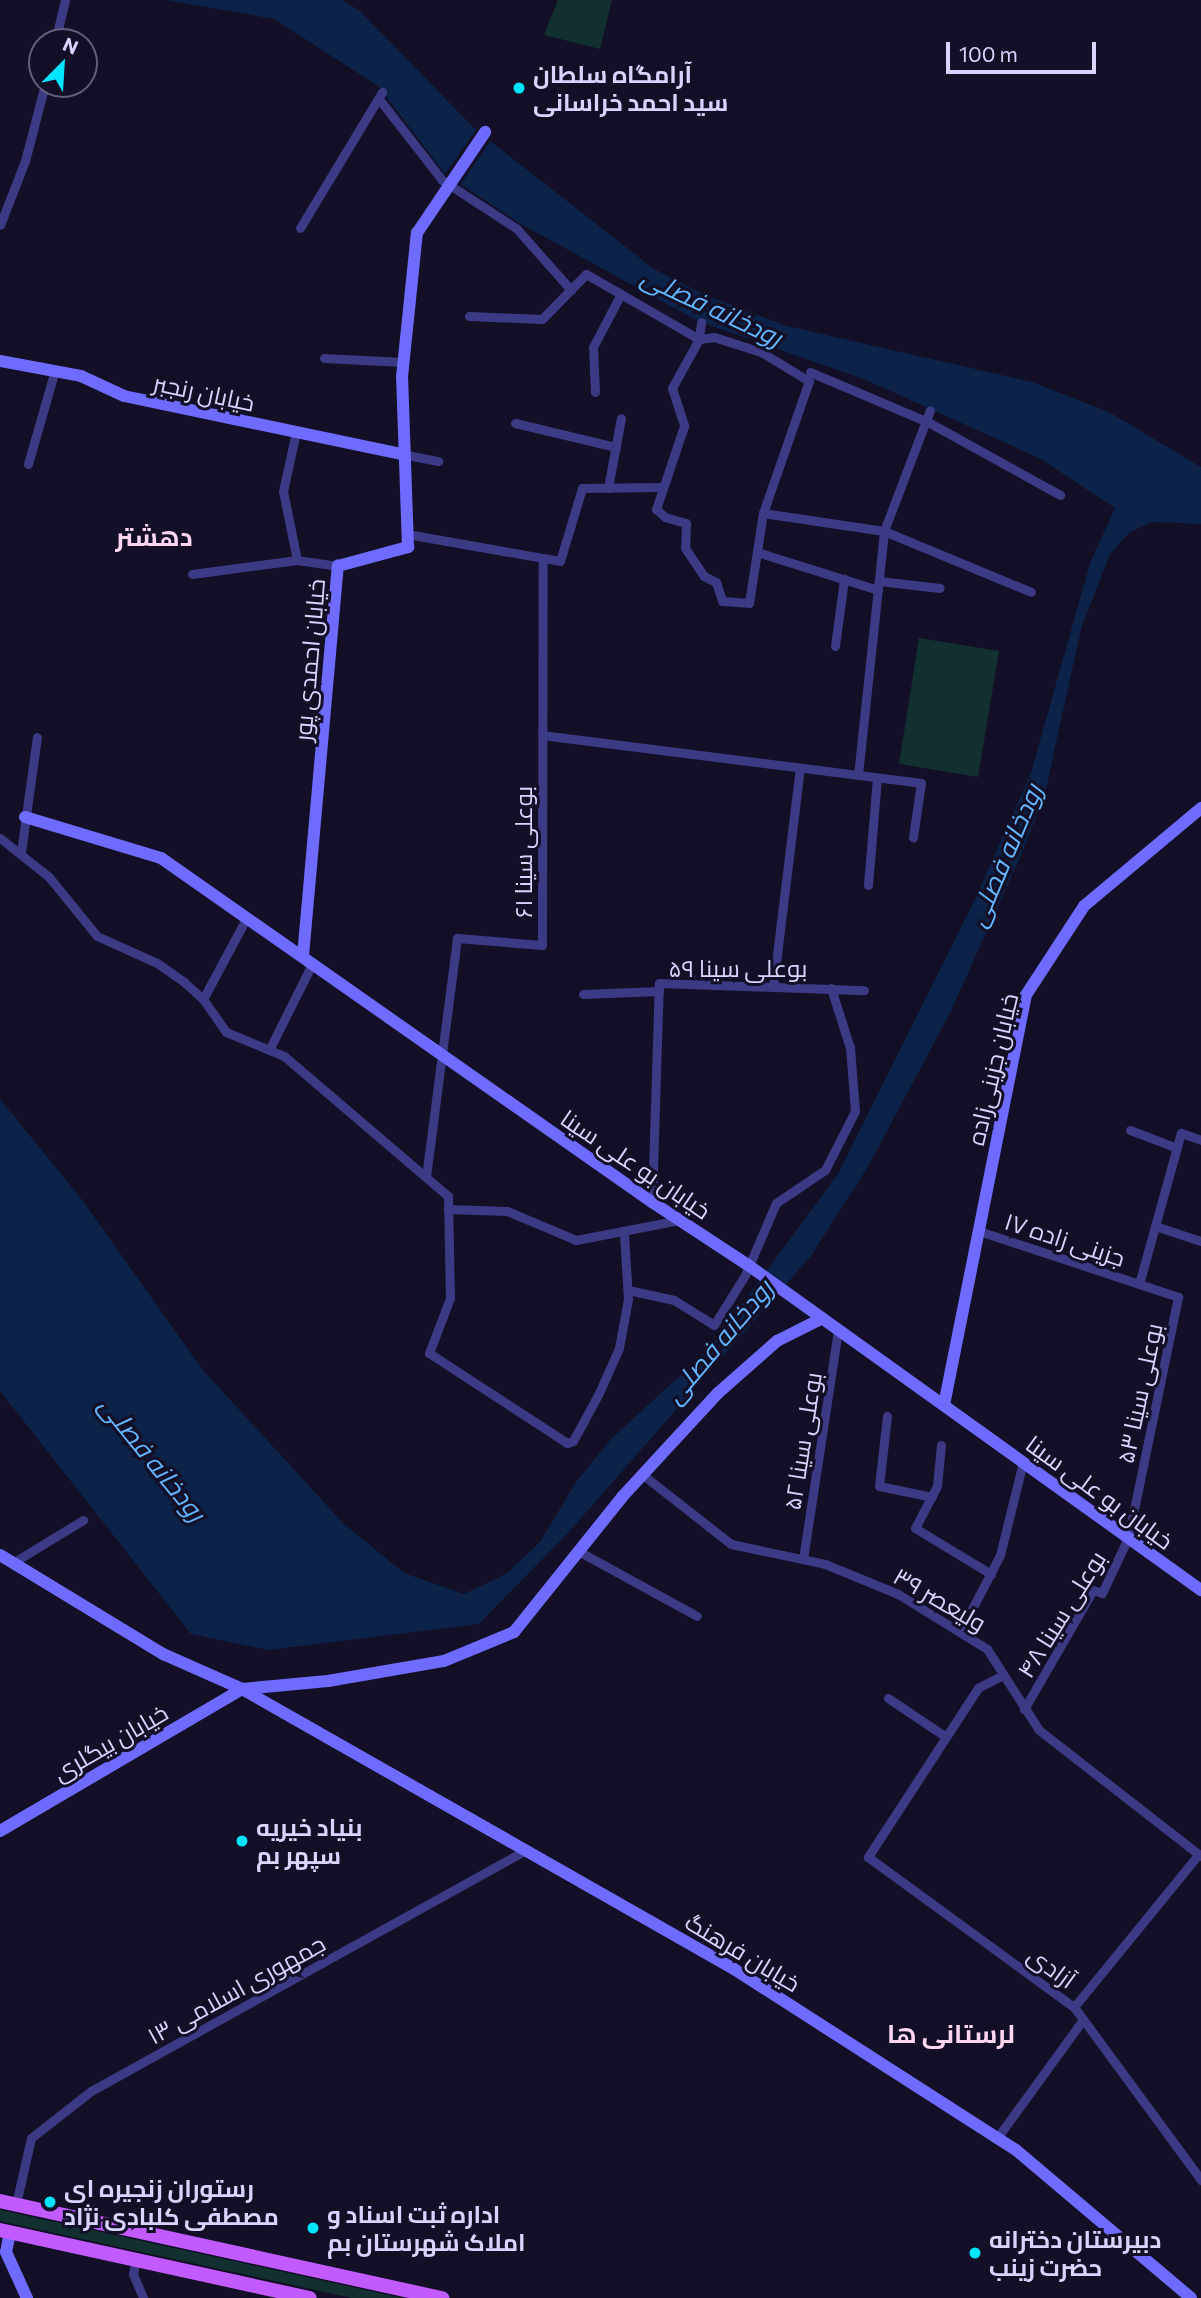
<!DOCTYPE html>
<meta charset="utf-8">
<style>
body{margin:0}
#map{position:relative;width:1201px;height:2298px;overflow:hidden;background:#130f26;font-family:Commissioner,Cairo,sans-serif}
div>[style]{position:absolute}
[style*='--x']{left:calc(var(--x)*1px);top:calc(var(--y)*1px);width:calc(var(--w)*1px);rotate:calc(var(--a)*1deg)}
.green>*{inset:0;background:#12302f}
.water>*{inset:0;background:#0c2248}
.pier>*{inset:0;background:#130f26}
.street>*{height:9px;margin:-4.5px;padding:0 4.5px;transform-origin:4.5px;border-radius:4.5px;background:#3d3a85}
.secondary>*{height:12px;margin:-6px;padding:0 6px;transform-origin:6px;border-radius:6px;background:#6f6bff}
.primary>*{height:14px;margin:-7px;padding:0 7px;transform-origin:7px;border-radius:7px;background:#c25bff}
.dots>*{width:19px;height:19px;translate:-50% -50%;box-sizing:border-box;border:4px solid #130f26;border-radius:50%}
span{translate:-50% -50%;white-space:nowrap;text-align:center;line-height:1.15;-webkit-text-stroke:6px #130f26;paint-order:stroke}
.poi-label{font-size:24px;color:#d9d4ff;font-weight:700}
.left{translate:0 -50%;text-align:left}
.street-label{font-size:24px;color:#d9d4ff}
.water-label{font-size:26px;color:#62b6ff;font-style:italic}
.neighbourhood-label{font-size:26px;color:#ffd6f0;font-weight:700}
.north{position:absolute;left:28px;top:28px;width:70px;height:70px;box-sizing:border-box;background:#130f26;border:2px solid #625e7d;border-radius:50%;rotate:24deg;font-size:19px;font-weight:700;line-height:28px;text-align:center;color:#d9d4ff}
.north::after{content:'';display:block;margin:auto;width:24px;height:32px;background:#00e5ff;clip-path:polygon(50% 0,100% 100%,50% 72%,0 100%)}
.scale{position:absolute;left:946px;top:42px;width:150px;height:32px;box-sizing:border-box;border:4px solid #d9d4ff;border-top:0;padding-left:9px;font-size:21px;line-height:24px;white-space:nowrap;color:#d9d4ff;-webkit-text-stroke:5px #130f26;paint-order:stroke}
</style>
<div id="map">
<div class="green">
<i style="clip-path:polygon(558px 0,612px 0,600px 49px,544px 35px)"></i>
<i style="clip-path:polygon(919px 638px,999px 651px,978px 777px,899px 764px)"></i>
<i style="clip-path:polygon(0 2210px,402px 2298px,352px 2298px,0 2221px)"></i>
</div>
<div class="water">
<i style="clip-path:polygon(167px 0,342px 0,360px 11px,476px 130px,654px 269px,705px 295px,787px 326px,1032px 382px,1109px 412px,1201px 467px,1201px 524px,1153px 522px,1130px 532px,1110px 554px,1081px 629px,1044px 798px,1021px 855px,950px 1013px,869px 1165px,811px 1256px,568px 1533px,479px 1624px,268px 1650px,191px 1634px,0 1391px,0 1099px,83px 1201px,202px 1369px,343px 1523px,404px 1573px,464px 1594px,506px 1574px,540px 1542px,576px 1482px,611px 1439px,708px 1350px,838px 1174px,976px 897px,1031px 773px,1090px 563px,1115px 508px,1039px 458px,866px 380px,698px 321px,519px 223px,445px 174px,378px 86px,274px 19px)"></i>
</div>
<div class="pier">
<i style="clip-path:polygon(476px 130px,491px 140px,460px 185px,445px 174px)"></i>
</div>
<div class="street">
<i style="--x:55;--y:42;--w:43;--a:-76.6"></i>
<i style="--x:379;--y:99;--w:103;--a:52.1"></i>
<i style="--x:442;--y:180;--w:88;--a:33"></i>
<i style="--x:516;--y:228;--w:83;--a:48.4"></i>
<i style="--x:0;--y:225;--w:69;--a:-68.7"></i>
<i style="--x:25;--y:161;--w:80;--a:-75.4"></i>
<i style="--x:300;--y:228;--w:159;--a:-58.9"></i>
<i style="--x:469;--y:316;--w:73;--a:2.4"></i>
<i style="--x:542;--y:319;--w:63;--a:-45.6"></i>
<i style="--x:586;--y:274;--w:130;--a:29.9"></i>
<i style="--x:699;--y:339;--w:56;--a:118.9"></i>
<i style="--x:672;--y:388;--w:40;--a:72"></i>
<i style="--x:684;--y:426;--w:88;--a:108.6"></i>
<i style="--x:656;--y:509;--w:12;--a:42"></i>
<i style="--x:665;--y:517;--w:22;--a:16"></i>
<i style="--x:686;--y:523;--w:25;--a:92"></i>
<i style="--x:685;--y:548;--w:34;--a:56"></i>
<i style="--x:704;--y:576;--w:13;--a:27"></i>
<i style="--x:716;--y:582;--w:20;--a:72"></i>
<i style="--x:722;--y:601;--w:27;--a:4"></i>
<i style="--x:749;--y:603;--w:91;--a:-81.2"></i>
<i style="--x:763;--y:513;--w:140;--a:-70.8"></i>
<i style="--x:809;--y:381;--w:56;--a:-148.9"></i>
<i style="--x:761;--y:352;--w:49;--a:-162.3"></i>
<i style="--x:714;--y:337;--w:15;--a:172"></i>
<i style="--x:699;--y:339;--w:17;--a:-83"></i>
<i style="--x:324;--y:358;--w:79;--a:2.9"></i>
<i style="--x:810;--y:372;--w:128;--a:23"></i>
<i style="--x:928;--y:422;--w:151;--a:28.9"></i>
<i style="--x:595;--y:392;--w:45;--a:-92.5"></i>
<i style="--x:593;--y:347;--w:60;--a:-62.2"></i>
<i style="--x:515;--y:423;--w:104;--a:13.4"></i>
<i style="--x:296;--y:432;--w:60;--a:102.4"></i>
<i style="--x:283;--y:491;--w:70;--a:78.5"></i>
<i style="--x:402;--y:454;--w:37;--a:11"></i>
<i style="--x:28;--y:464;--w:98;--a:-74"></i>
<i style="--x:608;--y:488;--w:71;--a:-79.5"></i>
<i style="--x:763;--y:513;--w:122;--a:8.5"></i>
<i style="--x:884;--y:531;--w:159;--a:22.5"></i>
<i style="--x:407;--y:534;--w:155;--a:10"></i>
<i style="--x:560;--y:561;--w:76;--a:-73.2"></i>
<i style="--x:582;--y:488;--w:79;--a:-0.7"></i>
<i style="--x:757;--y:552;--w:127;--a:17.4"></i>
<i style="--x:192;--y:574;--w:106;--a:-7.6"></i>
<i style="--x:297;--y:560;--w:41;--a:8.3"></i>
<i style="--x:879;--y:581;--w:61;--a:6.5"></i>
<i style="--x:835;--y:646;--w:68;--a:-82.3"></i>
<i style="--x:542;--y:735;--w:382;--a:7.2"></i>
<i style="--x:921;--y:783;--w:55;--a:98.4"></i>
<i style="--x:858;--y:775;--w:245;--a:-83.9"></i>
<i style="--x:884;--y:531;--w:129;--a:-69.2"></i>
<i style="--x:0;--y:838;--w:63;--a:38.5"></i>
<i style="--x:49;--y:877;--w:76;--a:50.9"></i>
<i style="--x:97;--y:936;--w:66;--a:24.2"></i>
<i style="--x:157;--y:963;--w:33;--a:35"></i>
<i style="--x:184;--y:982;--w:25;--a:42"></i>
<i style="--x:203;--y:999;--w:40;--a:55.1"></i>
<i style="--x:226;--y:1032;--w:63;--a:22.5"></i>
<i style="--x:284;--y:1056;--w:216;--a:40.5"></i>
<i style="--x:448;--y:1196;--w:102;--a:88.9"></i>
<i style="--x:450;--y:1298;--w:59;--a:110.9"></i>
<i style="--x:429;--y:1353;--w:165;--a:33.1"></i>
<i style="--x:567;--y:1443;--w:6;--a:-18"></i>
<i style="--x:573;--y:1441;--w:55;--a:-61.6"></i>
<i style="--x:599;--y:1393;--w:49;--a:-66"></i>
<i style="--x:619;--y:1348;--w:50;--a:-79.6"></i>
<i style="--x:628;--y:1299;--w:66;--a:-93.5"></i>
<i style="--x:21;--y:852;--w:116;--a:-82.1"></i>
<i style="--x:868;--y:885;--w:107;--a:-85.2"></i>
<i style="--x:773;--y:987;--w:221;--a:-83"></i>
<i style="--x:583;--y:994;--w:76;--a:-2.3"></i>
<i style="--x:203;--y:999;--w:93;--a:-61.8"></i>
<i style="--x:269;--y:1050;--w:98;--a:-63.4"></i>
<i style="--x:1130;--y:1130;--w:50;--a:21"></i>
<i style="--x:426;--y:1177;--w:241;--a:-82.6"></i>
<i style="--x:457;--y:938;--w:85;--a:4.7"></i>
<i style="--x:542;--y:945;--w:387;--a:-89.9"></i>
<i style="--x:652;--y:1202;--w:219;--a:-88.2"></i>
<i style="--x:659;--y:983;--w:205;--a:2"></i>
<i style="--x:448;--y:1209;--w:59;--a:1.9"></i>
<i style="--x:507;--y:1211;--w:75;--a:22.8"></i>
<i style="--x:576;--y:1240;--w:106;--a:-10.9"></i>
<i style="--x:1155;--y:1226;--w:48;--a:18.1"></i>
<i style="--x:979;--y:1231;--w:210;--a:18.3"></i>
<i style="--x:1178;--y:1297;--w:246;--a:101.7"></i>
<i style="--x:1128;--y:1538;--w:61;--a:115.3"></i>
<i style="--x:1102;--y:1593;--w:9;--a:-162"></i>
<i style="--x:1093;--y:1590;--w:138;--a:120.1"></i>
<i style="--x:1139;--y:1284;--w:157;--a:-74.5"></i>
<i style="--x:1181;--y:1133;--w:21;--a:19"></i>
<i style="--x:628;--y:1290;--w:47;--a:12.3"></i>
<i style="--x:674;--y:1300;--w:47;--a:32"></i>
<i style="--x:714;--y:1325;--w:59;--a:-58.2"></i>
<i style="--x:745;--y:1275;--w:78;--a:-66.7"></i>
<i style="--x:776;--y:1203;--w:59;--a:-34"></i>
<i style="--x:825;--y:1170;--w:66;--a:-63"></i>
<i style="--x:855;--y:1111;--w:63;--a:-94.5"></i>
<i style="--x:850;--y:1048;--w:63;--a:-107.6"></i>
<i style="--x:887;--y:1416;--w:70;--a:96.5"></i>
<i style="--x:879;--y:1486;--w:54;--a:11.7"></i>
<i style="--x:941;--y:1445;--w:41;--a:95.6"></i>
<i style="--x:937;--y:1486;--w:47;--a:117.6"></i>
<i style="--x:915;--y:1528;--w:89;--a:31.2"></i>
<i style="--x:643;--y:1475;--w:112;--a:38.1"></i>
<i style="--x:731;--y:1544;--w:96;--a:12"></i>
<i style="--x:825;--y:1564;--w:79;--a:22.3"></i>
<i style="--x:898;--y:1594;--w:105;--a:31.7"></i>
<i style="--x:987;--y:1649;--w:96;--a:57.3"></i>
<i style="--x:1039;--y:1730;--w:205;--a:37.9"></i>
<i style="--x:580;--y:1552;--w:133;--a:28.7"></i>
<i style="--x:803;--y:1559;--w:233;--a:-81.3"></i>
<i style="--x:14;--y:1562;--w:81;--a:-31.3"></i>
<i style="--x:960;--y:1632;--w:87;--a:-62.5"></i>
<i style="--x:1000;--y:1555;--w:96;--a:-76.1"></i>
<i style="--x:1003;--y:1675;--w:28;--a:153"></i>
<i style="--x:978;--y:1688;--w:202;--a:123.1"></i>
<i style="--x:868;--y:1857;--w:255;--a:36.1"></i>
<i style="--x:1074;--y:2007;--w:215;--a:53.7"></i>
<i style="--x:888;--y:1698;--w:70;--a:33.9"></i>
<i style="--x:1074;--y:2007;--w:196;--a:-50.8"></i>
<i style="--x:997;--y:2138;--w:145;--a:-54"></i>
<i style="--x:16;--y:2204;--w:68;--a:-77.2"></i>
<i style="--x:31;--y:2138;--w:76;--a:-38.1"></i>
<i style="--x:91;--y:2091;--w:496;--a:-29"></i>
<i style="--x:136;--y:2260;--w:14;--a:102"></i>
<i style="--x:133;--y:2274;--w:26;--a:67"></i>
</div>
<div class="secondary">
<i style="--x:0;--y:361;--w:82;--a:10.5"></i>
<i style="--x:81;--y:376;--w:47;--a:24.9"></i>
<i style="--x:124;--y:396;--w:284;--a:11.8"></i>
<i style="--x:25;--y:817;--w:142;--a:16.8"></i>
<i style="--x:161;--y:858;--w:600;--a:35.02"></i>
<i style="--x:652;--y:1202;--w:115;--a:33.3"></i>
<i style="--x:748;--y:1265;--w:558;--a:35.66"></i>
<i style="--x:303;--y:956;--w:392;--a:-84.9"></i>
<i style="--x:338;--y:566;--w:73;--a:-15.2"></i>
<i style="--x:408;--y:547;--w:170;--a:-92"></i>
<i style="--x:402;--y:377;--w:145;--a:-84.1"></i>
<i style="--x:417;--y:233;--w:122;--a:-56"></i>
<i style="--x:944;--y:1405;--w:418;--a:-78.7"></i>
<i style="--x:1026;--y:995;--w:106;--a:-56.9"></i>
<i style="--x:1084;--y:906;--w:153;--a:-39.9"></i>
<i style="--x:0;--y:1555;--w:191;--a:31.3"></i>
<i style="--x:163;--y:1654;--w:86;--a:23.9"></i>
<i style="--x:242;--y:1689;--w:86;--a:-5.3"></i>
<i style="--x:328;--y:1681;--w:118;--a:-9.8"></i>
<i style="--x:444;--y:1661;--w:76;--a:-22.5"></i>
<i style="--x:514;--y:1632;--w:173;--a:-51.3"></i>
<i style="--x:622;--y:1497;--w:142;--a:-47.3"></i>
<i style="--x:718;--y:1393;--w:79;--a:-41.4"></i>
<i style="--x:777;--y:1341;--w:51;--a:-26.6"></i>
<i style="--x:0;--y:1831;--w:281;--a:-30.4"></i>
<i style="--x:242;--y:1689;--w:566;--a:29.64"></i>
<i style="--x:734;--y:1969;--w:335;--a:32.7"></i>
<i style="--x:1016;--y:2150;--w:229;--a:40.2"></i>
<i style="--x:10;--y:2232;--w:20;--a:101"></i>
<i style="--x:6;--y:2252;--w:51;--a:65.5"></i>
</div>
<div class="primary">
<i style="--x:0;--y:2201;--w:453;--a:12.4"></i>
<i style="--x:0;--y:2230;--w:317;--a:12.4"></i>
</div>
<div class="dots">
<i style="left:519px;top:88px;background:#00e5ff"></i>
<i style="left:242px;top:1841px;background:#00e5ff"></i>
<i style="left:50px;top:2202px;background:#00e5ff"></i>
<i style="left:313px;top:2228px;background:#00e5ff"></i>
<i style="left:975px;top:2253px;background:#00e5ff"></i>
</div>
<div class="poi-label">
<span class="left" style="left:533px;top:88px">آرامگاه سلطان<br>سید احمد خراسانی</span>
<span class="left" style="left:256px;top:1841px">بنیاد خیریه<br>سپهر بم</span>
<span class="left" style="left:64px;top:2202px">رستوران زنجیره ای<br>مصطفی کلبادی نژاد</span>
<span class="left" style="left:327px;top:2228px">اداره ثبت اسناد و<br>املاک شهرستان بم</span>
<span class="left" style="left:989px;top:2253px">دبیرستان دخترانه<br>حضرت زینب</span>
</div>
<div class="street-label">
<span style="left:204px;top:392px;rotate:12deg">خیابان رنجبر</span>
<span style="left:309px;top:660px;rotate:-85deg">خیابان احمدی پور</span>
<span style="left:523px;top:852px;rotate:-90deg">بوعلی سینا ۶۱</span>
<span style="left:738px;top:968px">بوعلی سینا ۵۹</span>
<span style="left:992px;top:1069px;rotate:-77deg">خیابان جزینی‌زاده</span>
<span style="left:636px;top:1164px;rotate:34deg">خیابان بو علی سینا</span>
<span style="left:1065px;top:1239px;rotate:18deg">جزینی زاده ۱۷</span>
<span style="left:1139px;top:1393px;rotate:-78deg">بوعلی سینا ۵۳</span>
<span style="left:802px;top:1441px;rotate:-81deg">بوعلی سینا ۵۲</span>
<span style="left:1100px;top:1492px;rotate:36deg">خیابان بو علی سینا</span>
<span style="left:940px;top:1599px;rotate:30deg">ولیعصر ۳۹</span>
<span style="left:1061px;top:1614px;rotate:-58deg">بوعلی سینا ۴۸</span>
<span style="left:110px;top:1742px;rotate:-30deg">خیابان بیگلری</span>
<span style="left:743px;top:1952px;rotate:31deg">خیابان فرهنگ</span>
<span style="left:1052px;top:1967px;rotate:36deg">آزادی</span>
<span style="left:236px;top:1989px;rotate:-29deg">جمهوری اسلامی ۱۳</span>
</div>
<div class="water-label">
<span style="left:712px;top:306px;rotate:25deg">رودخانه فصلی</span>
<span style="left:1004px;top:855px;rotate:-67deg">رودخانه فصلی</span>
<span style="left:718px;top:1341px;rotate:-50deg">رودخانه فصلی</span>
<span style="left:153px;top:1458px;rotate:51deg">رودخانه فصلی</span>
</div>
<div class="neighbourhood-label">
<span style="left:154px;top:536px">دهشتر</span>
<span style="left:951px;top:2033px">لرستانی ها</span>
</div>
<div class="north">N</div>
<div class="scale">100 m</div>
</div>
